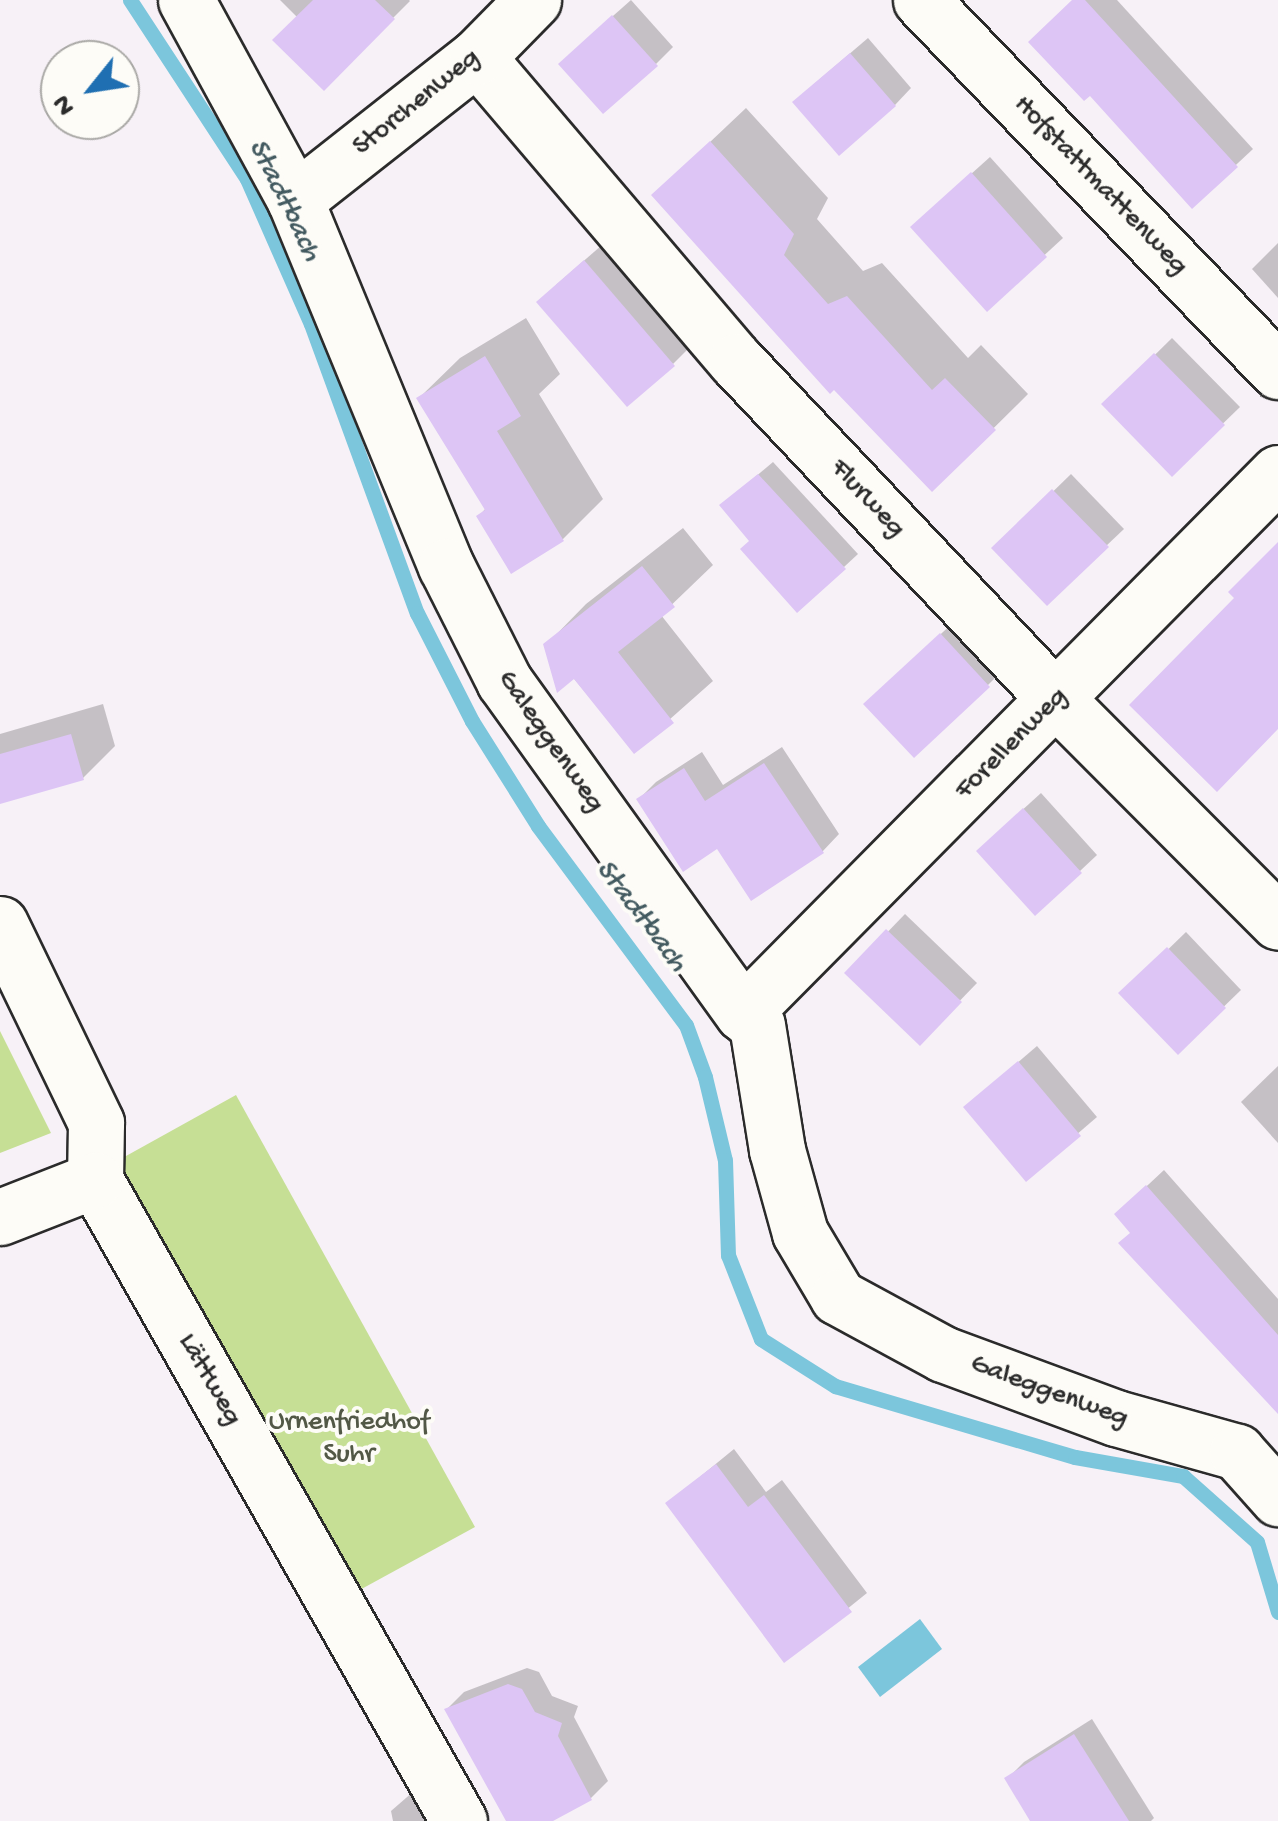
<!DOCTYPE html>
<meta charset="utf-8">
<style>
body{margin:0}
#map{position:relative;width:1278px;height:1821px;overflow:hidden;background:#f7f1f7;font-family:"Gochi Hand",sans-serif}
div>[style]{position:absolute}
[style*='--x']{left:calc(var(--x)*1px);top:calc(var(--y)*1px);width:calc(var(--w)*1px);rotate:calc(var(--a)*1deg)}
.green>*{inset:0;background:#c6df95}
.water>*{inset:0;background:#7cc6dc}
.shadow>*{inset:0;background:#0003}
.stream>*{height:15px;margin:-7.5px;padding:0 7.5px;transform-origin:7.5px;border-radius:7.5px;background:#7cc6dc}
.building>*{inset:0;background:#ddc5f5}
.roads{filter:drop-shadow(2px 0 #2b2b2b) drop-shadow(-2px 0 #2b2b2b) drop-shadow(0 2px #2b2b2b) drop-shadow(0 -2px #2b2b2b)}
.minor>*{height:55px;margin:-27.5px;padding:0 27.5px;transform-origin:27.5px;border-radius:27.5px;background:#fdfcf7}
span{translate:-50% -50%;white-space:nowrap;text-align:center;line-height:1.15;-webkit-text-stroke:8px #fdfcf7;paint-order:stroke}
.street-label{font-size:28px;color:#2b2b2b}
.park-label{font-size:28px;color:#525846}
.water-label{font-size:30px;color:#435a60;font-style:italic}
.north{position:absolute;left:40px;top:40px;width:100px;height:100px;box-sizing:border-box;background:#fdfcf7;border:2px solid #a9a8a5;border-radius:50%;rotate:240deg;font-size:28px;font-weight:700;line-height:40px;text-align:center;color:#2b2b2b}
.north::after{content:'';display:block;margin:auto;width:35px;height:45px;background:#1f6fb2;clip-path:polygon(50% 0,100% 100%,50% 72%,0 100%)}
</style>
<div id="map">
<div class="green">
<i style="clip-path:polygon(0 1031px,51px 1133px,0 1153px)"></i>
<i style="clip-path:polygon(236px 1095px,475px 1527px,356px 1592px,117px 1161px)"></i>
</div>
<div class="water">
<i style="clip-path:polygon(920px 1619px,942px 1649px,880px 1697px,858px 1667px)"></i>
</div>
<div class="shadow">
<i style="clip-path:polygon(280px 0,409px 0,410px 1px,324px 87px,298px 18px)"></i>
<i style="clip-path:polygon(631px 0,673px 47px,656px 64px,578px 47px)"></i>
<i style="clip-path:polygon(1075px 0,1117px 0,1253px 149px,1192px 206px,1090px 92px)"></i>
<i style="clip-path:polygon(868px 38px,911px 88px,895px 105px,813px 85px)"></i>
<i style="clip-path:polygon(746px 108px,828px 198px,817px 219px,863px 271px,882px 263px,968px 358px,981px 345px,1028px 394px,932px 489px,654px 195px)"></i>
<i style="clip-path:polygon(990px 157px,1063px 238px,987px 308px,931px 210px)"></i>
<i style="clip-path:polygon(1278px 243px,1278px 298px,1252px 269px)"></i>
<i style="clip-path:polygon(602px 245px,690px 347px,673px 364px,556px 285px)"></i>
<i style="clip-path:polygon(526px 318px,560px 374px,539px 394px,603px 499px,563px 539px,512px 570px,479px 516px,486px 508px,419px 398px,460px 358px)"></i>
<i style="clip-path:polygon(1172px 338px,1240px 407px,1172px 473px,1105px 404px)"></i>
<i style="clip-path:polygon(773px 462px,858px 554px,844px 567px,752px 541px,722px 505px)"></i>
<i style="clip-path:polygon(1071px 474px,1124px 529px,1047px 602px,995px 548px)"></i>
<i style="clip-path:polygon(683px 528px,713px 565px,661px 615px,713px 681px,634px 751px,546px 645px,586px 604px)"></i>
<i style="clip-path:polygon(958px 618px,1005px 668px,988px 685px,884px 687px)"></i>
<i style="clip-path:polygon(103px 704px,115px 746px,83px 778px,0 802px,0 734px)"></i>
<i style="clip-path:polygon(782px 747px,839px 834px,822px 852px,639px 799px,656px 782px,702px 752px,723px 785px)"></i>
<i style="clip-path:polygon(1041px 793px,1097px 855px,1080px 871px,996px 834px)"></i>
<i style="clip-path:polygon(905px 914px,977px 983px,920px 1042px,848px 973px)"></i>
<i style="clip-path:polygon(1186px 932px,1241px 990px,1178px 1051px,1122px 994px)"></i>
<i style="clip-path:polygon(1037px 1046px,1097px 1117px,1026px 1178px,966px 1107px)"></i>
<i style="clip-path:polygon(1278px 1066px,1278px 1143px,1241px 1102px)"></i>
<i style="clip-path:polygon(1164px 1170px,1278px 1299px,1278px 1411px,1121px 1243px,1132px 1232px,1134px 1198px)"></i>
<i style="clip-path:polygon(734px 1449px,766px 1492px,782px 1480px,867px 1593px,785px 1659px,668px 1503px)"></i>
<i style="clip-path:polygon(527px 1668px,539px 1672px,552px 1696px,578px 1706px,574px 1717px,608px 1781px,591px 1798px,548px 1821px,509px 1821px,447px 1709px,464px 1692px)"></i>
<i style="clip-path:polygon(1092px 1719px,1154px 1818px,1151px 1821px,1033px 1821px,1007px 1779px,1024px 1762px)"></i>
<i style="clip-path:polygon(414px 1791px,431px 1821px,393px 1821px,391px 1811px)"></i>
</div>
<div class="stream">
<i style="--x:130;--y:0;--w:214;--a:56.8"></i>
<i style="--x:247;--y:179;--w:158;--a:66.2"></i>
<i style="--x:311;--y:324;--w:308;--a:69.9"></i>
<i style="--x:417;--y:613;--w:121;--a:63"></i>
<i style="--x:472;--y:721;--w:124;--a:57.8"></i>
<i style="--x:538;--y:826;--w:248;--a:53.4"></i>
<i style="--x:686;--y:1025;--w:55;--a:69.9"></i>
<i style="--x:705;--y:1077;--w:85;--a:76.5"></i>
<i style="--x:725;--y:1160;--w:95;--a:88.2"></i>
<i style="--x:728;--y:1255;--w:90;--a:68.6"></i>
<i style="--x:761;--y:1339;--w:88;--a:32.4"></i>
<i style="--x:835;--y:1386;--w:250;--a:16.5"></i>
<i style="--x:1075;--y:1457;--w:110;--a:10"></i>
<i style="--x:1183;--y:1476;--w:99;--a:41.7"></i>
<i style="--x:1257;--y:1542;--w:73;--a:73.3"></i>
</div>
<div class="building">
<i style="clip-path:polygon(313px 0,375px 0,395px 19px,324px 91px,272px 40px)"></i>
<i style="clip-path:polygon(1072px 0,1085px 0,1238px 167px,1192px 209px,1090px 96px,1084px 101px,1028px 42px)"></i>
<i style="clip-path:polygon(612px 15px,658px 66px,603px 114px,558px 64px)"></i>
<i style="clip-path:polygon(850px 53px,896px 106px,839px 156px,792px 102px)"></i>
<i style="clip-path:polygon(710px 141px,794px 234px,784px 255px,828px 304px,847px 296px,932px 390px,945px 378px,996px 430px,932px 492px,834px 390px,830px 394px,651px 195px)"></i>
<i style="clip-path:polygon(971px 172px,1047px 257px,987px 312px,910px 227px)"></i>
<i style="clip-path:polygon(584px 260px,675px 366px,627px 407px,536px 302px)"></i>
<i style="clip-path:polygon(1154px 353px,1225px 425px,1172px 477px,1101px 404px)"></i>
<i style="clip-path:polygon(485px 356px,521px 416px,497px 431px,564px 541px,511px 574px,476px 516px,485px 510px,416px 398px)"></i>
<i style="clip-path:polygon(758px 474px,846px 569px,797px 613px,740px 549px,749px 541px,719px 505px)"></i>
<i style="clip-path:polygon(1052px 489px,1109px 547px,1047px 606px,991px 548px)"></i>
<i style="clip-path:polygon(1278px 542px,1278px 729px,1217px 792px,1129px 705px,1234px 598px,1228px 592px)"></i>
<i style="clip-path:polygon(642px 566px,675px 607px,618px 652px,674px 723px,634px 754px,574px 679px,557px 693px,543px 644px)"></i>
<i style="clip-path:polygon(940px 633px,990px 687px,914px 758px,863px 704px)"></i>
<i style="clip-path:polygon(71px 734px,84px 780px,0 804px,0 754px)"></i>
<i style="clip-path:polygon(764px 763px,824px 853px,751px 901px,717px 849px,683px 872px,636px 799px,684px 768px,705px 801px)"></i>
<i style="clip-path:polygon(1023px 808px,1082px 873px,1035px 916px,976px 851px)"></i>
<i style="clip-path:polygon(886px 929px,962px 1002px,920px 1046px,844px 973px)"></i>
<i style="clip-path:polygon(1167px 947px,1226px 1008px,1178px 1055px,1118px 993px)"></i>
<i style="clip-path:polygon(1018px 1061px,1081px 1136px,1026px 1182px,963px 1107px)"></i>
<i style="clip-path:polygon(1146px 1185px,1278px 1335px,1278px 1414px,1118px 1243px,1130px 1233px,1114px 1214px)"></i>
<i style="clip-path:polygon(716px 1464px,748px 1507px,764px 1495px,852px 1612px,784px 1663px,665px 1503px)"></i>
<i style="clip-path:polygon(508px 1684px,522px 1689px,535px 1712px,562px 1723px,558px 1736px,592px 1800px,553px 1821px,506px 1821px,444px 1709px)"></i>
<i style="clip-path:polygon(1074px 1734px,1129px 1821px,1030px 1821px,1004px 1778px)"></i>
</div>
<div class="roads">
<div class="minor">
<i style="--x:186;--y:0;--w:228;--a:61.4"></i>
<i style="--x:295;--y:200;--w:396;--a:67.6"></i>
<i style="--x:446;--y:566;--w:129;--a:63.2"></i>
<i style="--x:504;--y:681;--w:409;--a:54.3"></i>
<i style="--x:743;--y:1013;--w:18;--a:41"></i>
<i style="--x:757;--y:1025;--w:127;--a:80.9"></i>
<i style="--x:777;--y:1150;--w:86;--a:74.5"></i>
<i style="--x:800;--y:1233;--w:74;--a:59.3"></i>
<i style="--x:838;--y:1297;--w:119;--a:28.5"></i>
<i style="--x:943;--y:1354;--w:184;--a:20.3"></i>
<i style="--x:1116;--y:1418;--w:126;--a:15.7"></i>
<i style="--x:1237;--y:1452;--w:62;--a:48.3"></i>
<i style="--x:921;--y:0;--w:515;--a:46.1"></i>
<i style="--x:477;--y:57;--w:399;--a:49.6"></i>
<i style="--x:736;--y:361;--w:467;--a:46.6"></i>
<i style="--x:1057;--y:700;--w:313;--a:45.1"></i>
<i style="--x:295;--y:200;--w:231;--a:-38.2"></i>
<i style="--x:477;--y:57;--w:80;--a:-45.5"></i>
<i style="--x:0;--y:924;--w:221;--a:64.2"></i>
<i style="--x:96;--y:1123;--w:57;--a:91"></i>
<i style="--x:95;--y:1180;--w:737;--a:60.41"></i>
<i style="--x:743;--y:1013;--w:760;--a:-45.27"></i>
<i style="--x:0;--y:1217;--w:102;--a:-21.3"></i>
</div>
</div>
<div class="street-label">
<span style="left:417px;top:103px;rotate:-39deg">Storchenweg</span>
<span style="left:1100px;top:186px;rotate:46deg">Hofstattmattenweg</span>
<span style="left:867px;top:499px;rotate:47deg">Flurweg</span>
<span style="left:550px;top:742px;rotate:55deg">Galeggenweg</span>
<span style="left:1012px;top:744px;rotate:-45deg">Forellenweg</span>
<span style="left:209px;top:1380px;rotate:60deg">Lättweg</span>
<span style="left:1049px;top:1392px;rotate:20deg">Galeggenweg</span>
</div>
<div class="park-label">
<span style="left:349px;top:1439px">Urnenfriedhof<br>Suhr</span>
</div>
<div class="water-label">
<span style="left:283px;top:201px;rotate:64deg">Stadtbach</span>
<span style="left:640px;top:917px;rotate:53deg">Stadtbach</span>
</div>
<div class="north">N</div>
</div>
